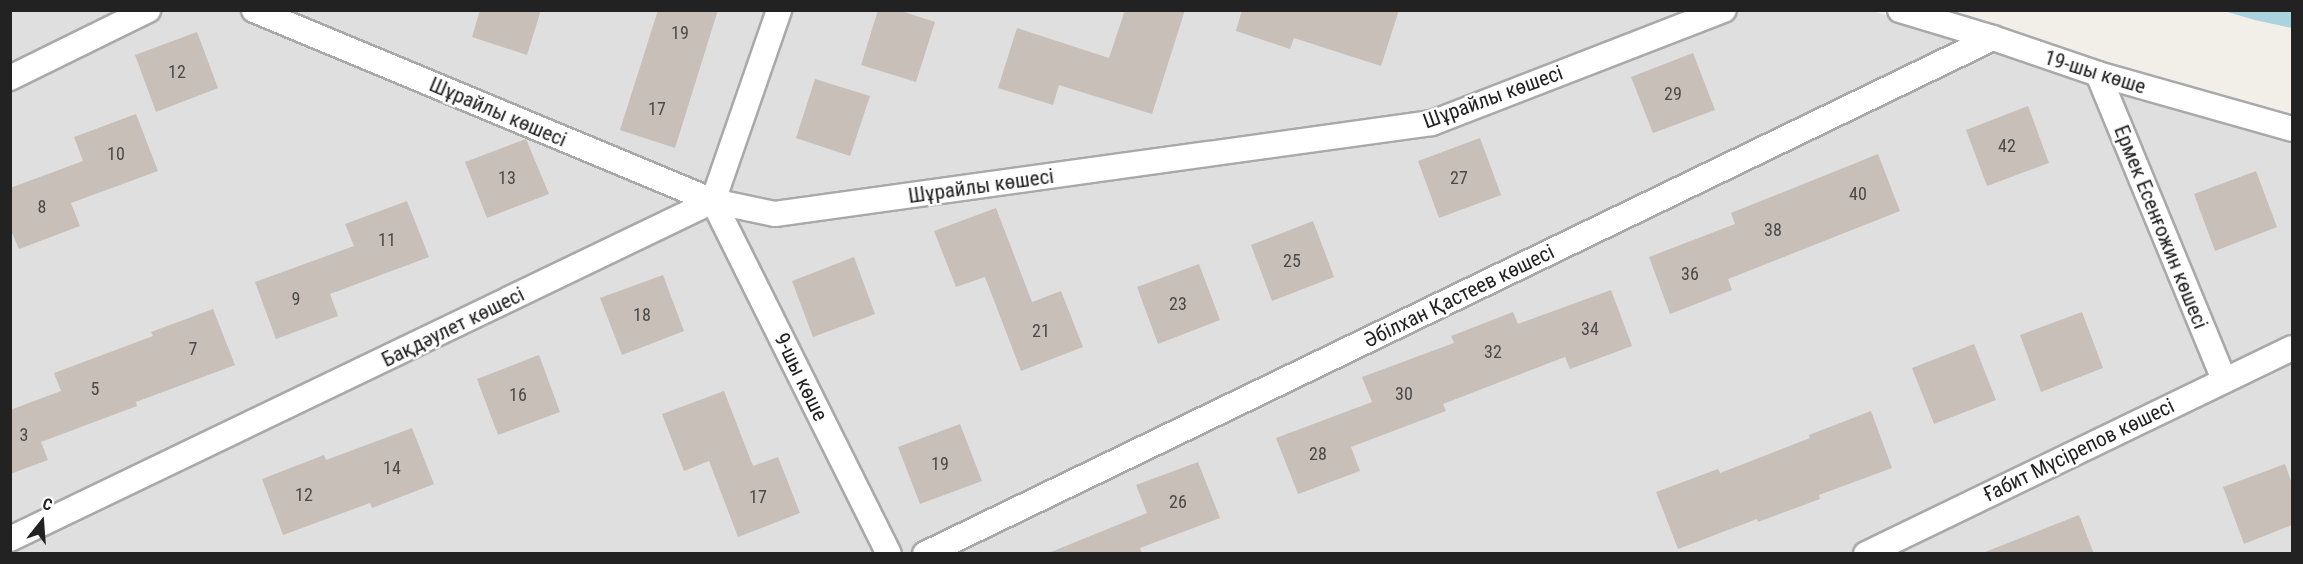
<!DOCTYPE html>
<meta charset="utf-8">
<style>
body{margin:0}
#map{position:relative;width:2303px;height:564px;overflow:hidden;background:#f2efe9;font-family:"Roboto Condensed",sans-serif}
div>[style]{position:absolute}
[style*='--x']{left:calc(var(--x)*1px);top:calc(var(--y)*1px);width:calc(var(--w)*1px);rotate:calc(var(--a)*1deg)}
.residential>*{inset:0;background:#e0dfdf}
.water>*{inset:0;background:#aad3df}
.building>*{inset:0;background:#c7bfb8}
.roads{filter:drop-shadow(2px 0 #a9a9a9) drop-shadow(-2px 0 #a9a9a9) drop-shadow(0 2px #a9a9a9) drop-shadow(0 -2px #a9a9a9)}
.minor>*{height:24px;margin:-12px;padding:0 12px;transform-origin:12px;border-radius:12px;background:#fff}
span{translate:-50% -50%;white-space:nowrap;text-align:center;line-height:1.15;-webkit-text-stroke:4.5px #fff;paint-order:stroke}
.number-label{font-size:18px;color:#4b4948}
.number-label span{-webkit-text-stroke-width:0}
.street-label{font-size:21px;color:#222}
.frame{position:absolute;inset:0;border:12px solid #222;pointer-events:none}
.north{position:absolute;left:12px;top:492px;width:60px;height:60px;-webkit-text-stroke:4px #fff;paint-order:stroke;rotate:17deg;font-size:16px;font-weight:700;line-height:24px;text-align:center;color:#222}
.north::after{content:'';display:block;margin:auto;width:21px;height:27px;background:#222;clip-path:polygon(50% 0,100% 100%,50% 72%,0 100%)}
</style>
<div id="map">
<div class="residential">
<i style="clip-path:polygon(10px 11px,1872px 11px,2292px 139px,2292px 553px,11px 553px)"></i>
</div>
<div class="water">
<i style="clip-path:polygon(2224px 11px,2292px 11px,2292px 28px,2255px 20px)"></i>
</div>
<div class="building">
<i style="clip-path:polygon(480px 10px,541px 10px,527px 55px,472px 37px)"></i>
<i style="clip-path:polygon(658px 10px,718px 10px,675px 148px,620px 130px)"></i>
<i style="clip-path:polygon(878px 10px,898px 10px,935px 22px,916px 82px,861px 65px)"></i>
<i style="clip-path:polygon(1125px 10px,1185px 10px,1152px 114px,1059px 85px,1053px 105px,998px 88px,1017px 28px,1109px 58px)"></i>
<i style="clip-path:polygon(1242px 10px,1399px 10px,1381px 66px,1294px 38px,1290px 49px,1236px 31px)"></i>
<i style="clip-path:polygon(197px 32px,218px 88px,156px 112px,135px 55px)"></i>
<i style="clip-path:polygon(1693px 53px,1715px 110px,1653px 133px,1631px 77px)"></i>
<i style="clip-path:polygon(815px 79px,870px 96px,850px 156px,796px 138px)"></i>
<i style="clip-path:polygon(2028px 106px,2049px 163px,1987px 186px,1966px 130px)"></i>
<i style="clip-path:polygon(136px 114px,158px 171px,71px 203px,80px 226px,19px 249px,10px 228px,10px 188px,83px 161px,74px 137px)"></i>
<i style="clip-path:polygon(1480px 138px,1501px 195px,1439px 218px,1418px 161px)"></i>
<i style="clip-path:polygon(526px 139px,549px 194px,487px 218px,465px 162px)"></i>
<i style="clip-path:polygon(1878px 154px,1900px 211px,1728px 279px,1732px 290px,1670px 314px,1649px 257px,1735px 224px,1731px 213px)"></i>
<i style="clip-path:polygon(2256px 171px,2277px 227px,2215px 251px,2194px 194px)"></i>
<i style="clip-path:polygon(407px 201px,429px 257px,330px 294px,338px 316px,276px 339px,255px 282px,354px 246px,345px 224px)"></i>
<i style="clip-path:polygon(996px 208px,1032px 302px,1061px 291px,1083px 347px,1021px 371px,985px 277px,956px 287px,934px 231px)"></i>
<i style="clip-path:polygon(1313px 221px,1334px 277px,1272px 301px,1251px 245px)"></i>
<i style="clip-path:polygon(854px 257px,875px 314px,813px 337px,792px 281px)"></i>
<i style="clip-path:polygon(1199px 264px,1220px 320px,1158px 344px,1137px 287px)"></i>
<i style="clip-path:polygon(663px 275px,684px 331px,622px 355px,600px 298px)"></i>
<i style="clip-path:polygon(1611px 290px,1632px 346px,1570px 369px,1565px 357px,1443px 404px,1446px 411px,1351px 447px,1360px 471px,1298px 494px,1276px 438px,1372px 402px,1362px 377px,1454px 343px,1451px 336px,1513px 312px,1518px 324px)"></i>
<i style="clip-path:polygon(213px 309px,235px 365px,136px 402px,137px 406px,41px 442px,48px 460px,10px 474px,10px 410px,61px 391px,54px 373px,153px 336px,151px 332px)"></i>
<i style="clip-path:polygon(2082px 312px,2103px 368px,2041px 392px,2020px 335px)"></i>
<i style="clip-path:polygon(1974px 344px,1996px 400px,1934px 424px,1912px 368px)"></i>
<i style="clip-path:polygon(539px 355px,560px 412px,498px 435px,477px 379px)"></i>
<i style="clip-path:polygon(724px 391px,753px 466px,778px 457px,800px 513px,738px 537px,709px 461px,684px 471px,662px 414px)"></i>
<i style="clip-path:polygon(1871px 411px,1892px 468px,1819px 495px,1820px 499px,1758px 522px,1757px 519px,1678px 549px,1656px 492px,1718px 469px,1720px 473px,1810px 438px,1809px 435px)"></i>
<i style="clip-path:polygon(960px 424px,982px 481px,920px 504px,898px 447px)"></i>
<i style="clip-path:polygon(412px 428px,434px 484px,372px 508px,370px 503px,283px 535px,262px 479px,324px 455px,326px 460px)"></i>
<i style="clip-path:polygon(1198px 462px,1220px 518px,1140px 548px,1142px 554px,1046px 554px,1147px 513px,1136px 485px)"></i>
<i style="clip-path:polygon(2285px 464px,2292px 484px,2292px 525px,2244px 544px,2223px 487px)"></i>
<i style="clip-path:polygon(2079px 515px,2094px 554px,1985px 554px,1985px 552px)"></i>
</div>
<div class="roads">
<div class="minor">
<i style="--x:254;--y:10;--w:497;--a:22.6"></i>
<i style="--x:713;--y:201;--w:63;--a:11.8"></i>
<i style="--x:775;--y:214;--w:663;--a:-7.89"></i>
<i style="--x:1432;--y:123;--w:313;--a:-21.2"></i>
<i style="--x:1900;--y:10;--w:97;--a:16.8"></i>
<i style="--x:1993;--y:38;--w:111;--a:18.9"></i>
<i style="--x:2098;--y:74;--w:202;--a:15.8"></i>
<i style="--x:2098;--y:74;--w:331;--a:67.6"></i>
<i style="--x:10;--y:78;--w:154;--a:-26.2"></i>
<i style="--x:713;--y:201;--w:394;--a:63.5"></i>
<i style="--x:10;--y:539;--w:780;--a:-25.68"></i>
<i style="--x:713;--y:201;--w:202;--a:-70.9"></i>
<i style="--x:925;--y:554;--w:1186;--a:-25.79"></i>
<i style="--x:1866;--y:554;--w:473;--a:-25.8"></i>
</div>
</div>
<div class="number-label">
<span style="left:680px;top:33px">19</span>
<span style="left:177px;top:72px">12</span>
<span style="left:1673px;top:94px">29</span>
<span style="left:657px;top:109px">17</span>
<span style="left:2007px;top:146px">42</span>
<span style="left:116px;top:154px">10</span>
<span style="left:507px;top:178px">13</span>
<span style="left:1459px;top:178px">27</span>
<span style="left:1858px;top:194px">40</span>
<span style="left:42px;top:207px">8</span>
<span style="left:1773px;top:230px">38</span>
<span style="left:387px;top:240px">11</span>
<span style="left:1292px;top:261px">25</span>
<span style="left:1690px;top:274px">36</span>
<span style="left:296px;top:299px">9</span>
<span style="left:1178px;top:304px">23</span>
<span style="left:642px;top:315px">18</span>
<span style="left:1590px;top:329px">34</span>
<span style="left:1041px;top:331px">21</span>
<span style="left:193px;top:349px">7</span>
<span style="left:1493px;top:352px">32</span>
<span style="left:95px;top:389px">5</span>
<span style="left:1404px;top:394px">30</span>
<span style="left:518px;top:395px">16</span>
<span style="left:24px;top:435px">3</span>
<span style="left:1318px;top:454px">28</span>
<span style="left:940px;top:464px">19</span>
<span style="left:392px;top:468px">14</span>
<span style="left:304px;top:495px">12</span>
<span style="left:758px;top:497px">17</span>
<span style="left:1178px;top:502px">26</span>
</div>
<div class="street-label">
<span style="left:2095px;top:72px;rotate:17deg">19-шы көше</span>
<span style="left:1493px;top:97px;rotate:-20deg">Шұрайлы көшесі</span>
<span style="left:498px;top:112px;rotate:23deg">Шұрайлы көшесі</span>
<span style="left:981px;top:186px;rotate:-8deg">Шұрайлы көшесі</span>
<span style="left:2161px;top:227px;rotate:68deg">Ермек Есенғожин көшесі</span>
<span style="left:1459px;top:296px;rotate:-26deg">Әбілхан Қастеев көшесi</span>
<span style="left:453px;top:327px;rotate:-26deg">Бақдәулет көшесi</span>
<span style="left:801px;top:377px;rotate:64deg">9-шы көше</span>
<span style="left:2079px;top:450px;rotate:-26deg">Ғабит Мүсірепов көшесi</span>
</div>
<div class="frame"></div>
<div class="north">С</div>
</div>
